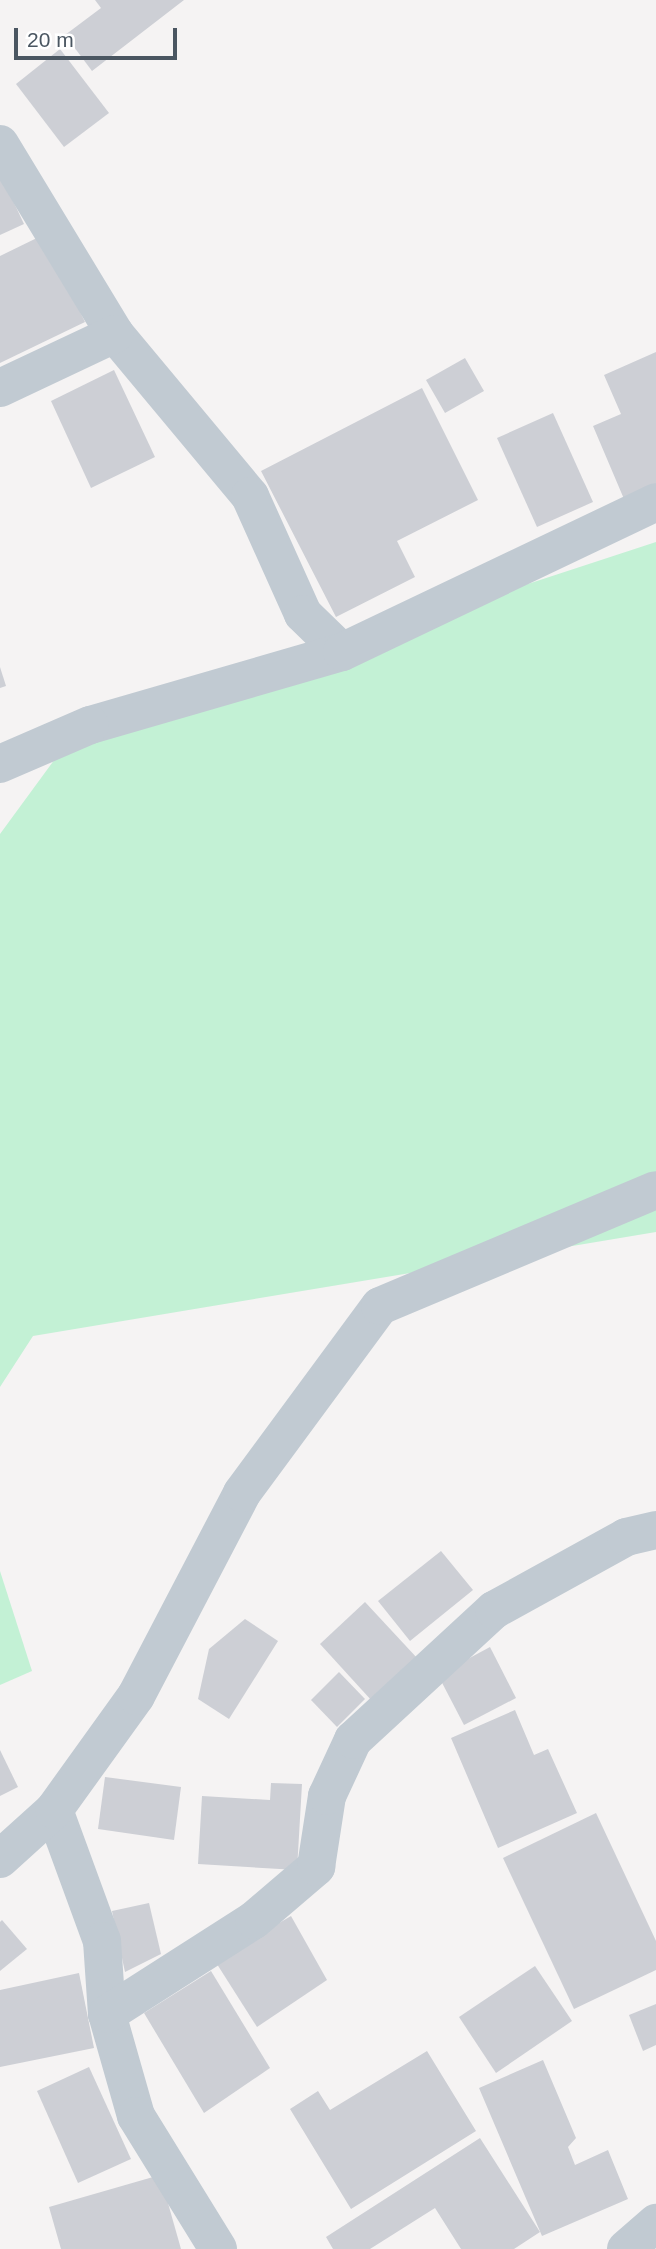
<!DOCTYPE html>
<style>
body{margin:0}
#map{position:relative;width:656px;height:2249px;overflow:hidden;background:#f5f3f3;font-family:Helvetica,sans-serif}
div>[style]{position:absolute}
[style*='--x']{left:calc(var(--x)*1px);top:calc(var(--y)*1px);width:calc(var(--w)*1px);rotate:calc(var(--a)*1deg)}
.green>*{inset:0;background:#c3f1d5}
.building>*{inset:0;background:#cdcfd5}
.minor>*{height:38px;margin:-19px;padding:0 19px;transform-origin:19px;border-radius:19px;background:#c1cad2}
span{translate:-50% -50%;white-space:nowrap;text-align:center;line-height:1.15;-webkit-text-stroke:6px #fff;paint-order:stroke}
.scale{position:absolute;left:14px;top:28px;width:163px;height:32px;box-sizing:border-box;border:4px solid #4a5661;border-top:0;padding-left:9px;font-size:21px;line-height:24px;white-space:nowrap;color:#4a5661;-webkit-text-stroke:5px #fff;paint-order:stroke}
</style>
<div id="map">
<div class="green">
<i style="clip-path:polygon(656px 542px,656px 1232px,33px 1336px,0 1387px,0 834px,74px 733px)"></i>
<i style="clip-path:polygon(0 1571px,32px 1671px,0 1685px)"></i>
</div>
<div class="building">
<i style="clip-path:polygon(95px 0,184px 0,92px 71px,65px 35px,101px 8px)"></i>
<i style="clip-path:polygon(60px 49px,109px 113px,64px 147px,16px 84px)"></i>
<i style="clip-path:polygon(0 173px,24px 224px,0 235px)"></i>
<i style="clip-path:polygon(43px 235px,85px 322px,0 363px,0 256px)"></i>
<i style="clip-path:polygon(656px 352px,656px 485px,624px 499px,593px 426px,621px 414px,604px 375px)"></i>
<i style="clip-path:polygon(465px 358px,484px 391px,445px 413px,426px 380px)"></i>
<i style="clip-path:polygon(114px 370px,155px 457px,91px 488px,51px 401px)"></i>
<i style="clip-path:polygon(422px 388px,478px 500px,397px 541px,415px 577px,336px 617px,261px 471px)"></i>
<i style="clip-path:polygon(553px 413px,593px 502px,537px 527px,497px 438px)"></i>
<i style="clip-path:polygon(0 667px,6px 686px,0 688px)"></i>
<i style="clip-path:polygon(441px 1551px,473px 1590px,410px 1641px,378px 1601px)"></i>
<i style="clip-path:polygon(365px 1602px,418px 1659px,372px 1701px,320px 1644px)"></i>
<i style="clip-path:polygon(245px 1619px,278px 1641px,229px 1719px,198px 1699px,209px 1649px)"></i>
<i style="clip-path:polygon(490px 1647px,516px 1698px,464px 1725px,438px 1675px)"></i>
<i style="clip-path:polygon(339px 1672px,365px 1699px,337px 1727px,311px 1700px)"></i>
<i style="clip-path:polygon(515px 1710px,534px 1755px,548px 1749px,577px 1813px,498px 1848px,451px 1738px)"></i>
<i style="clip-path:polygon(0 1750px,18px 1787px,0 1796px)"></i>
<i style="clip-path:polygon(105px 1777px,181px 1787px,174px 1840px,98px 1829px)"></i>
<i style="clip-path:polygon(271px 1783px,302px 1784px,297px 1870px,198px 1864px,202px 1796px,270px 1800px)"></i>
<i style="clip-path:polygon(596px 1813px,656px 1941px,656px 1970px,574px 2009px,503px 1858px)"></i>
<i style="clip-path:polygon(149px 1903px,161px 1954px,125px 1972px,112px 1911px)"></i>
<i style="clip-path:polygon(291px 1916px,327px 1980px,257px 2027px,215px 1961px)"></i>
<i style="clip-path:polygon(2px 1920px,27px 1949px,0 1971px,0 1922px)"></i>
<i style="clip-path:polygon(535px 1966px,572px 2021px,496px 2073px,459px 2017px)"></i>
<i style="clip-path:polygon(211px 1971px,270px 2068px,204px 2113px,144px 2013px)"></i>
<i style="clip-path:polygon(79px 1973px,94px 2048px,0 2067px,0 1990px)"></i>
<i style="clip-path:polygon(656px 2004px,656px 2045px,643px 2051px,629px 2015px)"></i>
<i style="clip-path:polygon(427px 2051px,476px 2131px,351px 2209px,290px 2109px,318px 2091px,330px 2110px)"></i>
<i style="clip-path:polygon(543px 2060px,576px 2138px,568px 2147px,575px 2165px,608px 2150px,628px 2199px,542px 2236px,479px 2088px)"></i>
<i style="clip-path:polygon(89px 2067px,131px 2159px,78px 2183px,37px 2091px)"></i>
<i style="clip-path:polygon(480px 2138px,540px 2232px,514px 2249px,461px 2249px,435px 2208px,370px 2249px,333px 2249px,326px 2237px)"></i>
<i style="clip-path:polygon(160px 2175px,181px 2249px,61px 2249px,49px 2207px)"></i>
</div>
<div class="minor">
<i style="--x:0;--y:144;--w:222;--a:58.8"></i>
<i style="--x:115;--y:334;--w:211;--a:50.2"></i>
<i style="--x:250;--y:496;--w:129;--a:65.8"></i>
<i style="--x:303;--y:614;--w:54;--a:44.3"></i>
<i style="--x:342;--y:652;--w:262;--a:163.8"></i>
<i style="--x:90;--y:725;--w:98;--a:156.6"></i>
<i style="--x:0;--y:388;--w:127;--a:-25.2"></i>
<i style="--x:342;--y:652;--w:348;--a:-25.5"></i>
<i style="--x:54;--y:1810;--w:140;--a:69.9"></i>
<i style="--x:102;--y:1941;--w:73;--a:86.1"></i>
<i style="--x:107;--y:2014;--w:106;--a:74.1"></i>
<i style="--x:136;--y:2116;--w:156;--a:58.3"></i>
<i style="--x:0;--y:1859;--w:73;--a:-42.2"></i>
<i style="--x:54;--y:1810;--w:140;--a:-54.3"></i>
<i style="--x:136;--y:1696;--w:229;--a:-62.4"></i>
<i style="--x:242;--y:1493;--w:232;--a:-53.6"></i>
<i style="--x:380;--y:1306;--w:299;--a:-22.8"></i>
<i style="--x:107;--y:2014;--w:174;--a:-32.6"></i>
<i style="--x:254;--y:1920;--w:82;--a:-40.5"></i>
<i style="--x:316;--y:1867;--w:72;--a:-81.2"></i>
<i style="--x:327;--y:1796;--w:62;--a:-65.1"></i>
<i style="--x:353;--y:1740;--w:192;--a:-42.7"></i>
<i style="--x:494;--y:1610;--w:151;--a:-28.9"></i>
<i style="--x:626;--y:1537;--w:31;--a:-13"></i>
<i style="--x:626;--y:2249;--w:40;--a:-41"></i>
</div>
<div class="scale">20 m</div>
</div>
